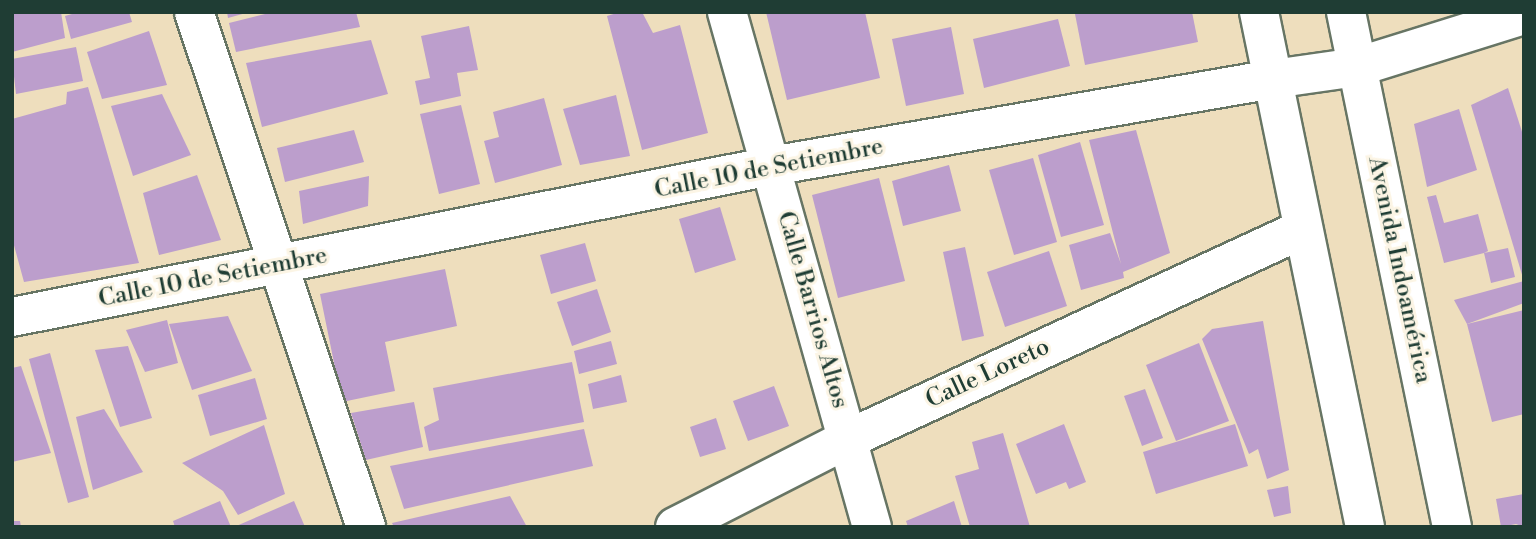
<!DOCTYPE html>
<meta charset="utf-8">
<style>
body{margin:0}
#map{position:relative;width:1536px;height:539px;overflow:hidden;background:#eedebd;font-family:"Libre Bodoni",serif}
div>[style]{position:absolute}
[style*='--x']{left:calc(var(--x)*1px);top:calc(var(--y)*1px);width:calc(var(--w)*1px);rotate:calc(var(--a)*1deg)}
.building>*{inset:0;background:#bc9ecc}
.roads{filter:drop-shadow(2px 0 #677564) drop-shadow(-2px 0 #677564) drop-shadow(0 2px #677564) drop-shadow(0 -2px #677564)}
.street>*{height:38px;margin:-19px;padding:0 19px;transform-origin:19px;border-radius:19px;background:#fff}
.secondary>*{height:38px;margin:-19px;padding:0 19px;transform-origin:19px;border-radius:19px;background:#fff}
span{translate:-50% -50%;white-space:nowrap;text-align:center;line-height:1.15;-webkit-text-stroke:6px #fcf5e5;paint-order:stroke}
.street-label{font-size:24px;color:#1f3d34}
.frame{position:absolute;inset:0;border:14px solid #1f3d34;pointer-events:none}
</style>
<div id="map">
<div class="building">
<i style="clip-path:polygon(12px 12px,61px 12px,65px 38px,12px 52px)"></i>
<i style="clip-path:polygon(79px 12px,129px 12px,132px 22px,71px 39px,65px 16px)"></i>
<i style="clip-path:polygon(227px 12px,246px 12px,246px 13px,228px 18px)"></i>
<i style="clip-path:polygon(273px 12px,356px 12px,360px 27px,236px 52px,229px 23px)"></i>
<i style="clip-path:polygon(620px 12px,642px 12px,653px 33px,680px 25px,708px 133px,642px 150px,607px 16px)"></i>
<i style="clip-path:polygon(766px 12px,865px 12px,880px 78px,787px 100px)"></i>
<i style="clip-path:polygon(1082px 12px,1192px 12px,1198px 42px,1085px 65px,1075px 14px)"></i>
<i style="clip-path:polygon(1058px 19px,1070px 66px,984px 88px,973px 39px)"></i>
<i style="clip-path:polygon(469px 26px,478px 70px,457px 73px,461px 96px,420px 105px,415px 81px,430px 78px,421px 36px)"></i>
<i style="clip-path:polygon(951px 27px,964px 94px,906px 106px,892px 39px)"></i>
<i style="clip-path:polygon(149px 31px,167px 85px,102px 99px,87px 52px)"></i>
<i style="clip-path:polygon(371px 40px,388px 94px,262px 127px,246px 63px)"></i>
<i style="clip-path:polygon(76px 47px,83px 81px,16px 94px,12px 59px)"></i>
<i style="clip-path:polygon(88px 87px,139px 263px,24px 282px,12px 238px,12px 119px,66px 104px,67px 92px)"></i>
<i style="clip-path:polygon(1508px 88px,1524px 138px,1523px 278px,1471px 105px)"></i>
<i style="clip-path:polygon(162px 94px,191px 155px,133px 176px,111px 106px)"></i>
<i style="clip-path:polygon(616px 95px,630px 156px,580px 165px,563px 109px)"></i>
<i style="clip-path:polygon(544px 98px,562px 165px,495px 183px,484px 141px,499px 137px,493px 112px)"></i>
<i style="clip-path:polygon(461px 105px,480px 184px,439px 194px,420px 114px)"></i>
<i style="clip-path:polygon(1459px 109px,1477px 170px,1427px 187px,1414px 124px)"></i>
<i style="clip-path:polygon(354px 130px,364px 162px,285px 182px,277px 148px)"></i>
<i style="clip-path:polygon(1136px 130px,1170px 253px,1123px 272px,1124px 278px,1081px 290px,1069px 245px,1110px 233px,1121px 264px,1089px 140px)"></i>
<i style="clip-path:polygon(1080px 142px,1104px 225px,1061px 237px,1038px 155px)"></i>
<i style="clip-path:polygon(1033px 158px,1057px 242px,1014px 255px,989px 170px)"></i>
<i style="clip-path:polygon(949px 165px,961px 211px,903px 226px,892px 181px)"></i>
<i style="clip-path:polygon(197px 175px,221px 240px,159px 255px,143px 193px)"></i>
<i style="clip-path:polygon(369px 176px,368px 206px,303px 224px,299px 191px)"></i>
<i style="clip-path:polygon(879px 178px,905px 281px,838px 298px,812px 195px)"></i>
<i style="clip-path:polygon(1436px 195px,1444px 223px,1478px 214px,1488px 251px,1484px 253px,1508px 248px,1515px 277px,1491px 283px,1484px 253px,1444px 263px,1427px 197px)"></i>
<i style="clip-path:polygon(720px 207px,736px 260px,695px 273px,679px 219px)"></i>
<i style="clip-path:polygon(585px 243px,596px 281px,551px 294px,540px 255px)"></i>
<i style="clip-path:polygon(965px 247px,984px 336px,962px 341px,943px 252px)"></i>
<i style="clip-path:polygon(1049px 251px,1067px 306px,1005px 327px,987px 272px)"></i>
<i style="clip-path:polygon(445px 269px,457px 326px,385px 342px,395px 391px,342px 402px,320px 294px)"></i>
<i style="clip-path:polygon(1524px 281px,1524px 303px,1467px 324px,1454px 300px)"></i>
<i style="clip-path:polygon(597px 289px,611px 332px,572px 346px,557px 302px)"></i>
<i style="clip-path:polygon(1524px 310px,1524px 414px,1492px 422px,1467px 324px)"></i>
<i style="clip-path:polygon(228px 316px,252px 371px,192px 390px,169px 324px)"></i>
<i style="clip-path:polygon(167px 320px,178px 363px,145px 372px,126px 330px)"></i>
<i style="clip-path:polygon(1263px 321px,1289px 470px,1267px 479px,1258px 449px,1249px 454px,1202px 339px,1212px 329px)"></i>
<i style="clip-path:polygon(611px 341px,617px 364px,579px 374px,574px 351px)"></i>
<i style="clip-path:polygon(1199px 343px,1229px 421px,1176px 441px,1146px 365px)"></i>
<i style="clip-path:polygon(128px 346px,152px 418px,120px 427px,95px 350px)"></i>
<i style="clip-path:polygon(50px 353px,89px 497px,68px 503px,29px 359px)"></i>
<i style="clip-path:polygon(572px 362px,584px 422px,429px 451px,424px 427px,439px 420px,433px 388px)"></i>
<i style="clip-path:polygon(21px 366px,51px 453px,12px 462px,12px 368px)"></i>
<i style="clip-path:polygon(621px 375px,627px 402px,593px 409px,588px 384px)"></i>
<i style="clip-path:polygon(255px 378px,267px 419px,210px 436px,198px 395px)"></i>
<i style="clip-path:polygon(774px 386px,789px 426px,748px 441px,733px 401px)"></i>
<i style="clip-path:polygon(1145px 389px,1163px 438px,1142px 446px,1124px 396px)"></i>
<i style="clip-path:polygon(414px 402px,423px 447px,366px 460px,351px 413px)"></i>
<i style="clip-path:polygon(104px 409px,143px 472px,93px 490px,76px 417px)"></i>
<i style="clip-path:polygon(716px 418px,726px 449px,700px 457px,690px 427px)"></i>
<i style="clip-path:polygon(1064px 424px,1086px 482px,1069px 489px,1066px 482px,1036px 494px,1016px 444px)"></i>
<i style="clip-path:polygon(1235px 424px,1248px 466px,1156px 494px,1143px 452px)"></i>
<i style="clip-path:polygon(264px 425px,285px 494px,238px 515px,223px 491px,182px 463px)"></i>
<i style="clip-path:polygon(584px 429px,593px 466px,404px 509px,390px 466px)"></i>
<i style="clip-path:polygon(1003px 433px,1030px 527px,970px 527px,955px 476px,979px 469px,972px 442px)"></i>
<i style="clip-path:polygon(1288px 486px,1291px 513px,1274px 517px,1267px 490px)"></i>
<i style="clip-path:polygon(1524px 494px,1524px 527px,1516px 524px,1501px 527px,1496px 499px)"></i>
<i style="clip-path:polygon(510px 496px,527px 527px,394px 527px,392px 523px)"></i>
<i style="clip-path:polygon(220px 501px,231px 527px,175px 527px,173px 521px)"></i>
<i style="clip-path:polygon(294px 501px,305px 527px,234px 527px)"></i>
<i style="clip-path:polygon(954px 501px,962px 527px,908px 527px,906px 521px)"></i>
<i style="clip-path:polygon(12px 521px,20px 521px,21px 527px,12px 527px)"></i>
</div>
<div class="roads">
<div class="street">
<i style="--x:194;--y:12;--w:543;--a:71.53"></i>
<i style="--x:727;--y:12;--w:535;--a:74.28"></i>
<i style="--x:12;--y:317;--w:774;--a:-11.25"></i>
<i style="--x:771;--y:166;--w:509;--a:-9.83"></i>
<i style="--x:1273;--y:79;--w:85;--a:-8.1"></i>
<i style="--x:1357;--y:67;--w:175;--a:-17.3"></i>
<i style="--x:675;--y:527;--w:194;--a:-27"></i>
<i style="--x:848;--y:439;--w:501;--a:-24.78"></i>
</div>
<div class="secondary">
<i style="--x:1259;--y:12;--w:526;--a:78.37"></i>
<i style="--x:1346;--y:12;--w:526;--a:78.37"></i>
</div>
</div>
<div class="street-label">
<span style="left:769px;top:169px;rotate:-11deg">Calle 10 de Setiembre</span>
<span style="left:1399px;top:270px;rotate:78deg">Avenida Indoamérica</span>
<span style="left:213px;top:278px;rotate:-11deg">Calle 10 de Setiembre</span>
<span style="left:812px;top:310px;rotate:74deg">Calle Barrios Altos</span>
<span style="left:988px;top:374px;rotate:-25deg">Calle Loreto</span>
</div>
<div class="frame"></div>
</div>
